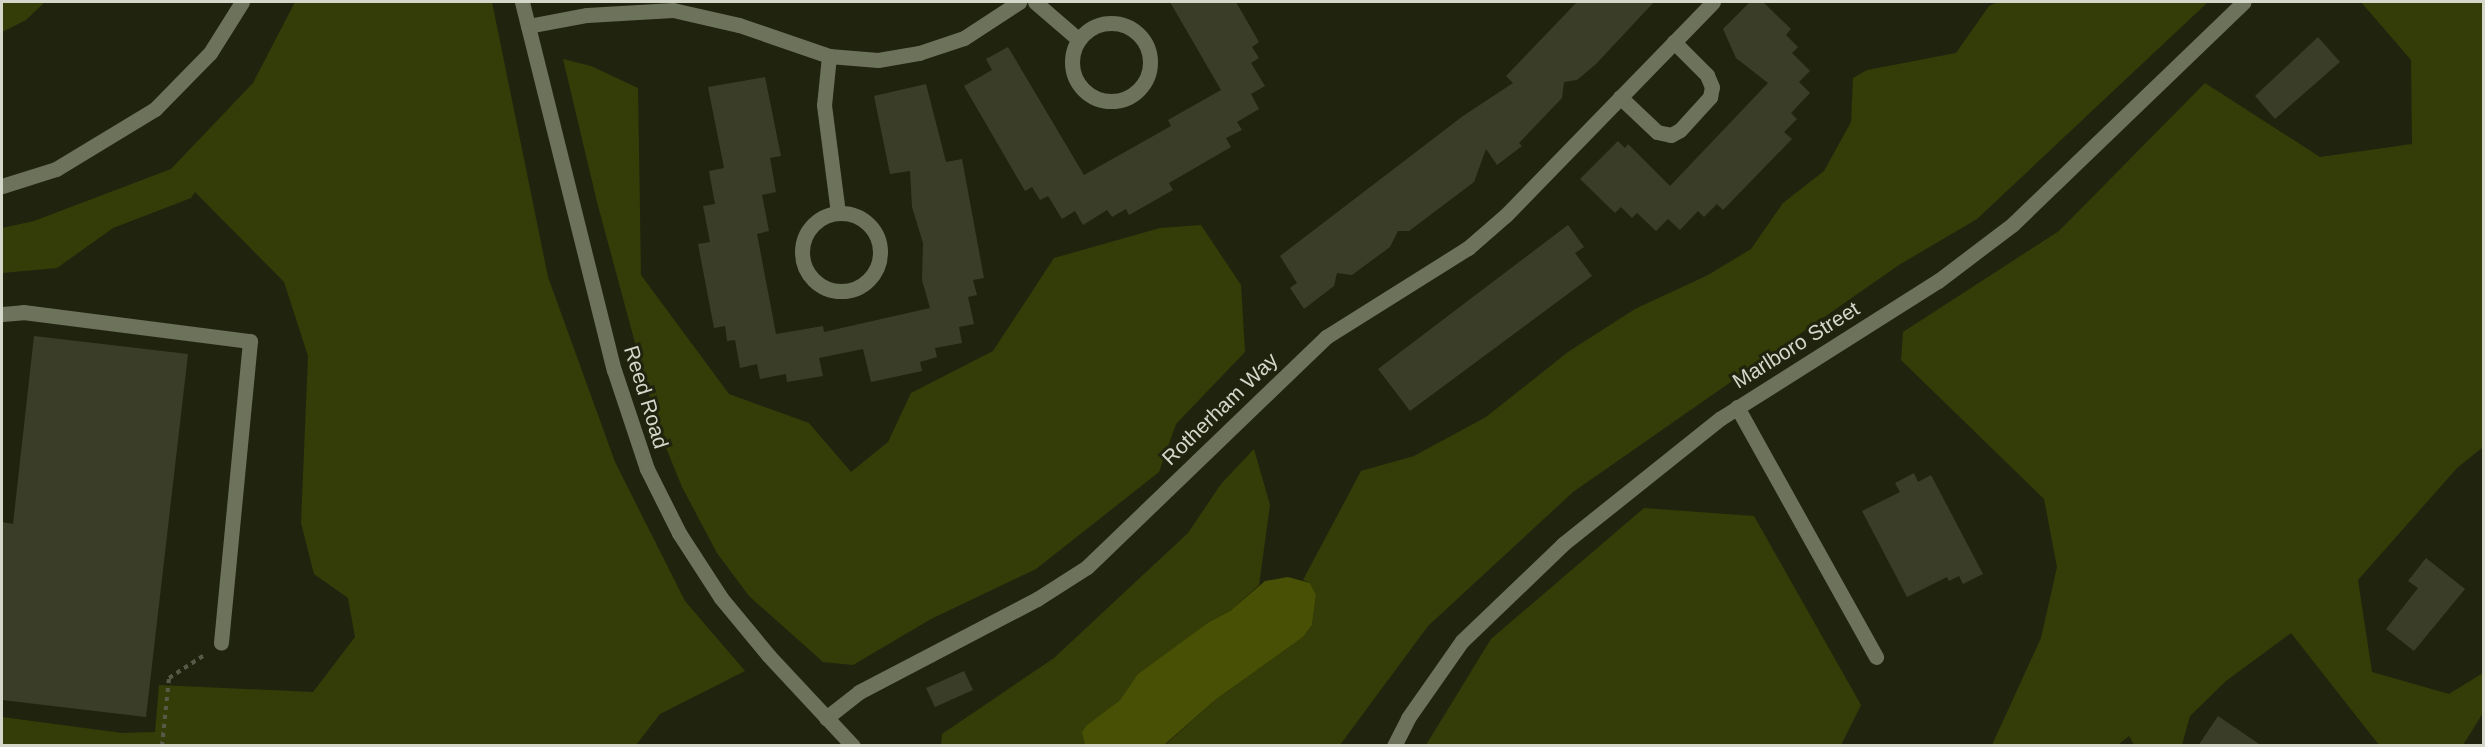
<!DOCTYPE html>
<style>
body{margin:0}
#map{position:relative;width:2485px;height:747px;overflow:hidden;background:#20240f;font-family:Helvetica,sans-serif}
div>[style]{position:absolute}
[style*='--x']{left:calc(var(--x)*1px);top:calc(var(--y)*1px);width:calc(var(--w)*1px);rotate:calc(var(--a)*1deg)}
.green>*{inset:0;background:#343c07}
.water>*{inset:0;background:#475004}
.building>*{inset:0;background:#3a3e29}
.path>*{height:4px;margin-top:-2px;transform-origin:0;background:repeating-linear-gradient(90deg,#565a48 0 4.5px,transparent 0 9px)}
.minor>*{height:15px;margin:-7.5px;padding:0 7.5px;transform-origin:7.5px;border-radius:7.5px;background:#6d725a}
.minor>.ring{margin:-7.5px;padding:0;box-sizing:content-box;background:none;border:15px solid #6d725a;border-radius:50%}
span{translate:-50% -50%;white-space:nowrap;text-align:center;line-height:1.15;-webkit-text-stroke:6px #20240f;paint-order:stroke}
.street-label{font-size:21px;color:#d4d7ca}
.frame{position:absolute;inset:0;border:3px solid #d4d7ca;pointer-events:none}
</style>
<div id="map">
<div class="green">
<i style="clip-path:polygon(2px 2px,45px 2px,26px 20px,2px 32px)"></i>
<i style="clip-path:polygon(295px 2px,492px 2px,548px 277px,615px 462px,685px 601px,745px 671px,660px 714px,636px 745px,2px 745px,2px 717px,122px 733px,155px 732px,159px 685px,313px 692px,355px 637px,348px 598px,314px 574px,301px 523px,308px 356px,284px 282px,195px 192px,191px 198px,113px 228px,57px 268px,2px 273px,2px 228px,34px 221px,171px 169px,253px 83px)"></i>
<i style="clip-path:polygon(1998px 2px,2208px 2px,1977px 219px,1899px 265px,1573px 492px,1428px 626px,1340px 745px,1164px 746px,1215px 700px,1303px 637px,1312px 625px,1316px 596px,1310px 583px,1303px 580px,1361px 471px,1414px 456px,1486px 417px,1568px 352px,1635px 309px,1708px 275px,1751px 249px,1783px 203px,1824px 171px,1851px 122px,1853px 78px,1867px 70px,1956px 53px,1989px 6px)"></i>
<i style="clip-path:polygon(2361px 2px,2483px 2px,2483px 447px,2457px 468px,2358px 580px,2372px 672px,2449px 694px,2483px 673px,2483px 713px,2463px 745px,2379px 745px,2291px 633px,2226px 681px,2190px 716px,2182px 745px,2134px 745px,2129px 736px,2118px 745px,1992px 745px,2041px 638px,2057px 567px,2044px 499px,1901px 360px,1903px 332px,2059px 231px,2205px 83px,2320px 157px,2412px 144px,2411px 60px)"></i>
<i style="clip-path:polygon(563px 59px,591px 66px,638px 88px,641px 275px,729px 394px,809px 423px,851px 472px,888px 442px,911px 393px,993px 351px,1054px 258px,1160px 228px,1201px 225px,1241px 285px,1245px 352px,1176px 424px,1159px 472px,1036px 569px,931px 619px,853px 665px,823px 662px,749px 596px,717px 553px,682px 487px,658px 428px,597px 202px)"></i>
<i style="clip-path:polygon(1254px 449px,1270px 505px,1259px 585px,1230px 611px,1209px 622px,1139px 674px,1120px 700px,1087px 725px,1085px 745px,941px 746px,942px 734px,1054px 658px,1188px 533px,1221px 484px)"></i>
<i style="clip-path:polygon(1644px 508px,1754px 516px,1861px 705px,1841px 745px,1426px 745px,1491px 639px)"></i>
</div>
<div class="water">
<i style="clip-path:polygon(1288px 577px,1310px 583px,1316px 595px,1312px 625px,1303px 637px,1215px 700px,1164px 745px,1085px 745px,1082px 732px,1087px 725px,1120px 700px,1138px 674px,1209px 622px,1230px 611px,1265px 581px)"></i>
</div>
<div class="building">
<i style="clip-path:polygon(1170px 2px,1236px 2px,1259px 42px,1252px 47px,1259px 58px,1251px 63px,1265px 86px,1251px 94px,1259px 109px,1237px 122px,1242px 130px,1226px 138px,1231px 147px,1169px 183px,1173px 190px,1129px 215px,1126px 209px,1112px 217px,1107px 210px,1083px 225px,1075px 211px,1062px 219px,1048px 196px,1040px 200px,1032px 187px,1025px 191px,964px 86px,992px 70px,986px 59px,1008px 47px,1084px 175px,1171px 126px,1168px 120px,1221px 90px)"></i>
<i style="clip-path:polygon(1577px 2px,1654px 2px,1596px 64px,1577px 80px,1564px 82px,1562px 98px,1519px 143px,1522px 146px,1497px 165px,1486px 149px,1474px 182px,1409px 231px,1398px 231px,1390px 247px,1352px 275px,1337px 273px,1334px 286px,1304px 309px,1290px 288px,1297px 283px,1280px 256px,1463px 116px,1513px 83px,1506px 76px)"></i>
<i style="clip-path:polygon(1750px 2px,1763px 2px,1791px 29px,1786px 35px,1798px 47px,1792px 53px,1810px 71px,1799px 82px,1810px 93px,1791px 113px,1797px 119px,1784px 132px,1792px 139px,1723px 210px,1717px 204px,1704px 217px,1698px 211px,1680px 230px,1668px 219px,1656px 231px,1637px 213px,1632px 218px,1621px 207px,1615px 213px,1580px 179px,1618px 141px,1625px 148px,1628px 144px,1670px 186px,1768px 83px,1736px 58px,1723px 29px)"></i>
<i style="clip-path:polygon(2318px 37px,2340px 62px,2275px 119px,2255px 96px)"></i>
<i style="clip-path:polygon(765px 77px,781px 156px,770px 158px,776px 192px,762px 195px,769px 231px,757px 234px,776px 334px,823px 326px,824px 332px,930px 308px,922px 280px,923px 243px,912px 207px,910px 171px,890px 174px,874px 96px,926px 84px,946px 162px,962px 159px,984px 278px,973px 280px,977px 295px,968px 297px,974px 324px,959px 327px,962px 343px,935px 348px,937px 357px,920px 362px,922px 371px,871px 382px,863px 349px,819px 358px,823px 376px,787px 382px,786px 374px,760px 379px,757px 364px,740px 368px,735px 340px,727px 341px,725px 326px,714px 328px,698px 244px,710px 242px,703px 206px,715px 204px,709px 171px,724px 168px,708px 87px)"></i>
<i style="clip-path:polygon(1568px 225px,1584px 247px,1575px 253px,1592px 276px,1410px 411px,1378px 369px)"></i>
<i style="clip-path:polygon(34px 336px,188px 354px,146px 717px,2px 700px,2px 522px,13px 524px)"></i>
<i style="clip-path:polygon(1914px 473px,1918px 482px,1931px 475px,1983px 574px,1963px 584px,1959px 576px,1949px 581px,1947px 577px,1907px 597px,1862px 511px,1900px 492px,1895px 483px)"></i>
<i style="clip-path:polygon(2426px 558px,2465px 589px,2414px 651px,2386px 629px,2418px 588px,2408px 581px)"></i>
<i style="clip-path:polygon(964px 671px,973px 690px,935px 707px,926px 688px)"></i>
<i style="clip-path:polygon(2218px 716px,2262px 746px,2198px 746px)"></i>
</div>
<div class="path">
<i style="--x:162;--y:746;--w:68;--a:-84.1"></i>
<i style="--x:169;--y:678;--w:44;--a:-33"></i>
</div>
<div class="minor">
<i style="--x:522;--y:2;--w:379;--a:76"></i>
<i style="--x:614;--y:370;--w:104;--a:71.6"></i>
<i style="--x:647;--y:469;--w:72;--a:63.4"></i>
<i style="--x:679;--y:533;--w:77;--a:57.1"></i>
<i style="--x:721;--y:598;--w:75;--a:50.4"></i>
<i style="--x:769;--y:656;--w:123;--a:47"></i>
<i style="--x:1035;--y:2;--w:58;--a:40.8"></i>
<i class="ring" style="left:1072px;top:23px;width:63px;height:63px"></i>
<i style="--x:528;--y:26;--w:60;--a:-10.6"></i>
<i style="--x:587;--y:15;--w:86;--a:-3.3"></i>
<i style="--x:673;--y:10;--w:68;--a:12.8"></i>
<i style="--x:739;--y:25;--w:95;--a:19"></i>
<i style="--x:829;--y:56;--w:49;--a:4.7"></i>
<i style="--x:878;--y:60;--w:42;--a:-9.7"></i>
<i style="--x:919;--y:53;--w:47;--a:-18.4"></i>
<i style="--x:964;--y:38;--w:66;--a:-33.2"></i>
<i style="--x:829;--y:56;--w:49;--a:95.8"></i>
<i style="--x:824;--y:105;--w:109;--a:82.6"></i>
<i style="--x:1620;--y:97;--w:51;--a:43.4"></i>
<i style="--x:1657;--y:132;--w:14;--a:12"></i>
<i style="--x:1671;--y:135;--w:10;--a:-29"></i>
<i style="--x:1680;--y:130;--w:45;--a:-47.7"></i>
<i style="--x:1710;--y:97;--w:10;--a:-79"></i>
<i style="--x:1712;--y:87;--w:13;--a:-113"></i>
<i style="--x:1707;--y:75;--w:47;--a:-135"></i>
<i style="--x:2;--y:186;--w:57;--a:-17.5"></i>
<i style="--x:56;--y:169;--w:116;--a:-31.2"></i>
<i style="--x:155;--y:109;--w:78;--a:-45.5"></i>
<i style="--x:210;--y:53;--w:60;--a:-57.9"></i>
<i class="ring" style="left:802px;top:213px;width:63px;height:63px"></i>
<i style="--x:2;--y:314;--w:21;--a:-5"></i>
<i style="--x:23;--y:312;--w:229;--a:7.3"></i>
<i style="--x:250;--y:341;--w:303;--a:95.5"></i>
<i style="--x:1737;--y:407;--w:286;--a:60.9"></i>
<i style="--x:826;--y:718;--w:42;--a:-38.2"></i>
<i style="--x:859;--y:692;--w:201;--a:-27.6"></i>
<i style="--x:1037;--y:599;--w:59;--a:-32.6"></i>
<i style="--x:1087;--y:567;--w:332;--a:-43.9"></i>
<i style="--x:1326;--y:337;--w:168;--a:-32.1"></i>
<i style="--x:1468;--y:248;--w:50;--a:-41"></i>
<i style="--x:1506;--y:215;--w:297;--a:-45.8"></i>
<i style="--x:1394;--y:746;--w:31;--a:-63"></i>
<i style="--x:1408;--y:718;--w:94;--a:-55"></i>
<i style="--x:1462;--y:641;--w:140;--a:-43.8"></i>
<i style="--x:1563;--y:544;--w:202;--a:-38.6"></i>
<i style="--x:1721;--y:418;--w:257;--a:-32.3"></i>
<i style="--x:1938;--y:281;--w:94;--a:-37.2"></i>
<i style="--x:2013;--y:224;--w:320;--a:-43.9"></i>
</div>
<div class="street-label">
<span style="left:1796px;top:345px;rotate:-32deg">Marlboro Street</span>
<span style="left:646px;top:397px;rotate:73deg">Reed Road</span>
<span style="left:1220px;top:409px;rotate:-44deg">Rotherham Way</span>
</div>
<div class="frame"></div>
</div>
